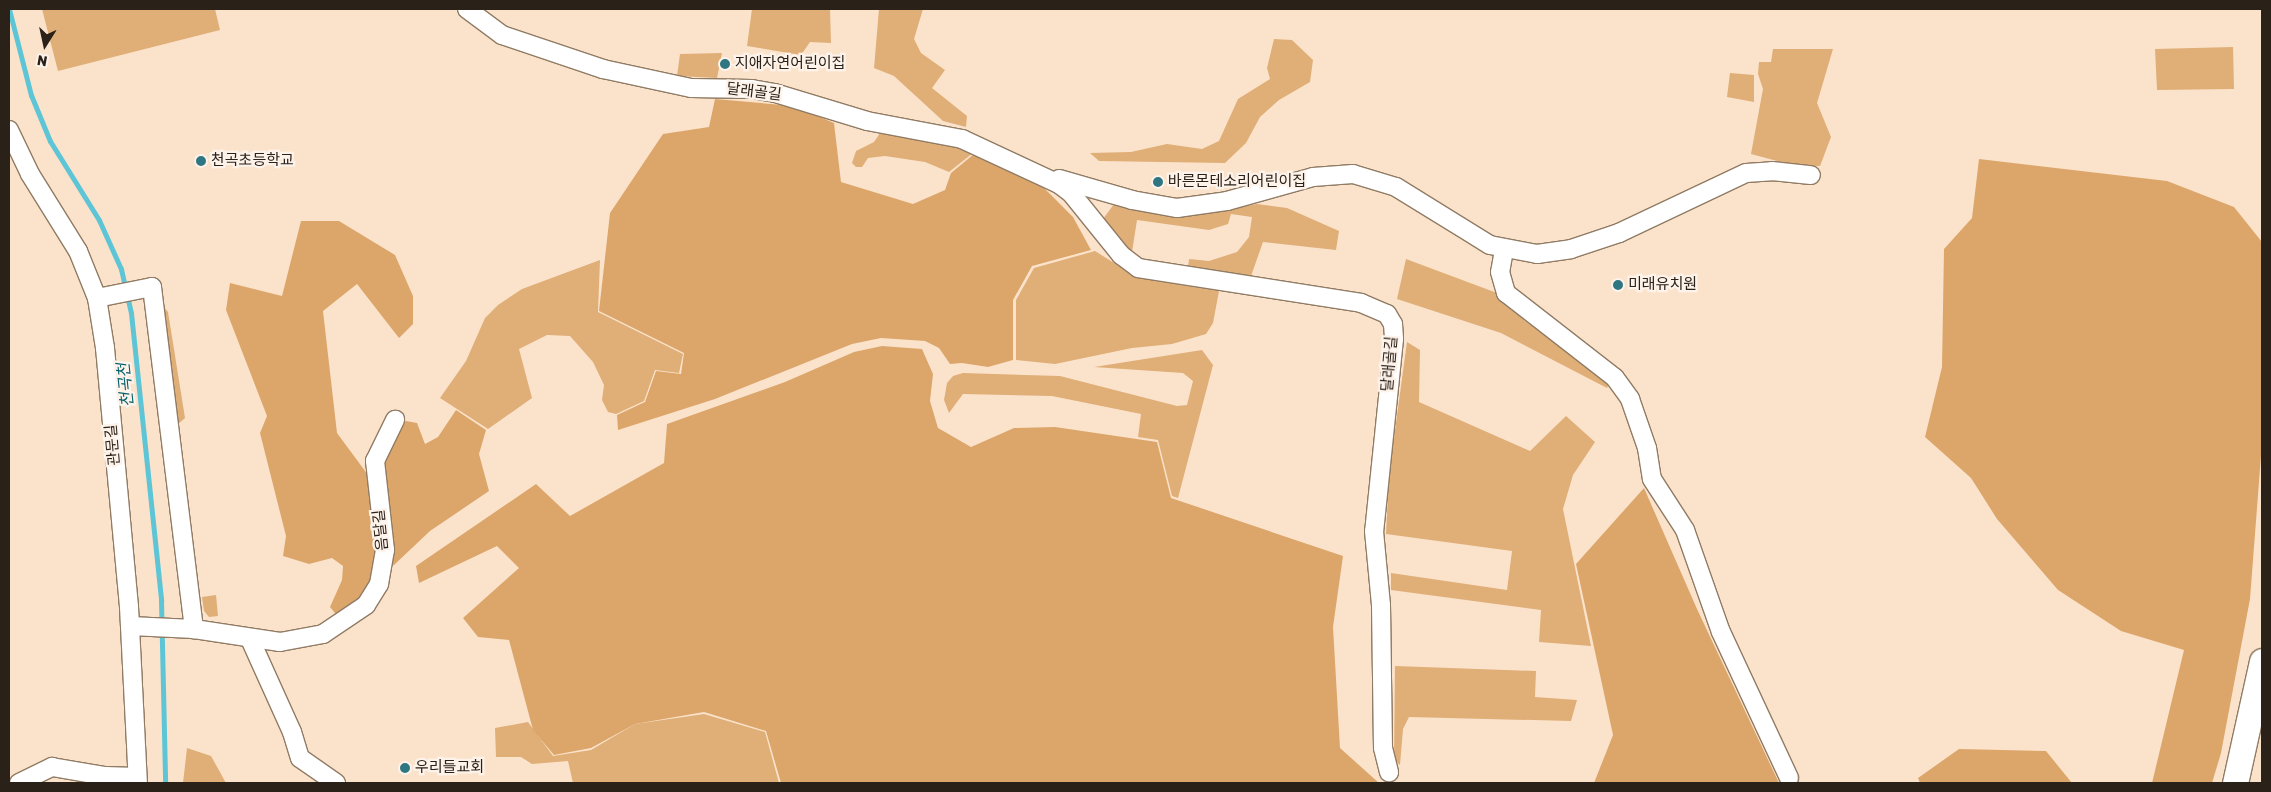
<!DOCTYPE html>
<meta charset="utf-8">
<style>
body{margin:0}
#map{position:relative;width:2271px;height:792px;overflow:hidden;background:#fbe3cb;font-family:Rubik,"Noto Sans KR",sans-serif}
div>[style]{position:absolute}
[style*='--x']{left:calc(var(--x)*1px);top:calc(var(--y)*1px);width:calc(var(--w)*1px);rotate:calc(var(--a)*1deg)}
.green>*{inset:0;background:#e0ae77}
.forest>*{inset:0;background:#dca66b}
.stream>*{height:5px;margin:-2.5px;padding:0 2.5px;transform-origin:2.5px;border-radius:2.5px;background:#5dc5d6}
.roads{filter:drop-shadow(1px 0 #907b64) drop-shadow(-1px 0 #907b64) drop-shadow(0 1px #907b64) drop-shadow(0 -1px #907b64)}
.minor>*{height:18px;margin:-9px;padding:0 9px;transform-origin:9px;border-radius:9px;background:#fff}
.highway>*{height:25px;margin:-12.5px;padding:0 12.5px;transform-origin:12.5px;border-radius:12.5px;background:#fff}
.dots>*{width:14px;height:14px;translate:-50% -50%;box-sizing:border-box;border:2px solid #fdf3ea;border-radius:50%}
span{translate:-50% -50%;white-space:nowrap;text-align:center;line-height:1.15;-webkit-text-stroke:4.5px #fdf3ea;paint-order:stroke}
.poi-label{font-size:15px;color:#2a2118}
.left{translate:0 -50%;text-align:left}
.street-label{font-size:15px;color:#2a2118}
.water-label{font-size:16px;color:#00606c;font-style:italic}
.frame{position:absolute;inset:0;border:10px solid #2a2118;pointer-events:none}
.north{position:absolute;left:20px;top:20px;width:50px;height:50px;-webkit-text-stroke:4px #fdf3ea;paint-order:stroke;rotate:190deg;font-size:14px;font-weight:700;line-height:20px;text-align:center;color:#2a2118}
.north::after{content:'';display:block;margin:auto;width:18px;height:22px;background:#2a2118;clip-path:polygon(50% 0,100% 100%,50% 72%,0 100%)}
</style>
<div id="map">
<div class="green">
<i style="clip-path:polygon(42px 9px,215px 9px,220px 30px,58px 71px)"></i>
<i style="clip-path:polygon(752px 9px,830px 9px,831px 43px,810px 42px,801px 55px,747px 46px)"></i>
<i style="clip-path:polygon(879px 9px,923px 9px,914px 39px,921px 53px,945px 70px,932px 88px,967px 116px,966px 127px,943px 121px,894px 76px,874px 68px)"></i>
<i style="clip-path:polygon(1274px 39px,1292px 40px,1313px 60px,1310px 82px,1279px 100px,1260px 117px,1246px 143px,1225px 163px,1099px 161px,1090px 153px,1131px 152px,1167px 144px,1202px 149px,1219px 141px,1238px 99px,1270px 79px,1267px 68px)"></i>
<i style="clip-path:polygon(2233px 47px,2234px 89px,2157px 90px,2155px 49px)"></i>
<i style="clip-path:polygon(1773px 49px,1833px 49px,1817px 103px,1831px 137px,1820px 166px,1796px 166px,1751px 154px,1763px 89px,1758px 74px,1759px 62px,1771px 62px)"></i>
<i style="clip-path:polygon(722px 53px,717px 78px,677px 76px,680px 54px)"></i>
<i style="clip-path:polygon(1730px 73px,1754px 75px,1754px 102px,1727px 97px)"></i>
<i style="clip-path:polygon(880px 133px,955px 147px,973px 153px,949px 172px,925px 162px,885px 156px,868px 158px,862px 167px,856px 167px,852px 163px,856px 151px,874px 142px)"></i>
<i style="clip-path:polygon(1114px 204px,1200px 215px,1257px 204px,1287px 208px,1339px 231px,1336px 250px,1263px 242px,1251px 276px,1188px 268px,1189px 259px,1209px 261px,1237px 252px,1249px 237px,1252px 217px,1231px 214px,1228px 224px,1209px 230px,1137px 220px,1132px 252px,1103px 219px)"></i>
<i style="clip-path:polygon(1095px 251px,1138px 278px,1219px 291px,1213px 323px,1206px 334px,1172px 344px,1132px 348px,1055px 364px,1016px 360px,1016px 300px,1034px 268px)"></i>
<i style="clip-path:polygon(1406px 259px,1497px 293px,1525px 321px,1610px 382px,1607px 388px,1501px 333px,1397px 299px)"></i>
<i style="clip-path:polygon(600px 260px,598px 312px,683px 354px,679px 373px,655px 370px,644px 401px,616px 414px,608px 412px,602px 400px,604px 385px,593px 362px,570px 336px,547px 335px,519px 349px,532px 398px,488px 429px,440px 398px,466px 361px,485px 318px,498px 305px,522px 289px)"></i>
<i style="clip-path:polygon(162px 304px,168px 312px,185px 418px,177px 425px)"></i>
<i style="clip-path:polygon(1407px 342px,1420px 350px,1419px 402px,1530px 451px,1566px 416px,1595px 442px,1573px 475px,1563px 509px,1591px 646px,1539px 642px,1541px 610px,1391px 590px,1391px 573px,1507px 590px,1512px 551px,1386px 534px,1389px 474px)"></i>
<i style="clip-path:polygon(1202px 350px,1213px 365px,1178px 498px,1172px 496px,1158px 440px,1138px 437px,1141px 414px,1052px 396px,963px 394px,949px 413px,944px 400px,947px 383px,953px 376px,963px 373px,1060px 376px,1177px 406px,1187px 405px,1193px 381px,1183px 373px,1094px 367px)"></i>
<i style="clip-path:polygon(216px 595px,218px 616px,209px 617px,204px 611px,202px 597px)"></i>
<i style="clip-path:polygon(1395px 666px,1536px 671px,1535px 697px,1577px 700px,1571px 721px,1409px 717px,1403px 729px,1400px 765px,1394px 760px)"></i>
<i style="clip-path:polygon(704px 714px,765px 732px,779px 783px,573px 783px,568px 761px,532px 764px,521px 757px,496px 757px,495px 728px,528px 722px,553px 756px,591px 750px,635px 724px)"></i>
<i style="clip-path:polygon(187px 748px,211px 756px,226px 783px,183px 783px)"></i>
</div>
<div class="forest">
<i style="clip-path:polygon(715px 99px,794px 106px,834px 123px,841px 182px,913px 204px,945px 190px,951px 173px,974px 154px,1039px 183px,1073px 217px,1091px 250px,1032px 266px,1013px 300px,1013px 360px,988px 367px,962px 363px,950px 364px,939px 348px,925px 341px,881px 338px,852px 344px,715px 399px,618px 430px,617px 415px,645px 402px,656px 371px,681px 374px,684px 353px,599px 311px,610px 213px,663px 134px,709px 127px)"></i>
<i style="clip-path:polygon(1979px 159px,2167px 181px,2234px 207px,2262px 242px,2262px 443px,2250px 599px,2221px 753px,2212px 783px,2152px 783px,2184px 650px,2121px 631px,2058px 590px,1997px 519px,1971px 478px,1925px 437px,1942px 367px,1944px 249px,1972px 218px)"></i>
<i style="clip-path:polygon(301px 221px,339px 221px,395px 255px,413px 296px,413px 324px,399px 338px,357px 284px,323px 311px,337px 433px,371px 479px,381px 551px,370px 593px,339px 618px,330px 607px,342px 580px,343px 566px,332px 558px,309px 564px,283px 556px,286px 536px,260px 433px,267px 416px,226px 310px,230px 283px,282px 296px)"></i>
<i style="clip-path:polygon(882px 346px,922px 349px,933px 374px,930px 401px,938px 428px,971px 447px,1014px 428px,1055px 427px,1157px 442px,1171px 498px,1343px 556px,1333px 627px,1340px 748px,1379px 783px,781px 783px,766px 731px,704px 712px,635px 724px,591px 748px,554px 755px,533px 730px,509px 640px,478px 637px,463px 618px,519px 568px,497px 546px,419px 583px,416px 566px,536px 484px,570px 516px,664px 463px,667px 424px,785px 382px,854px 352px)"></i>
<i style="clip-path:polygon(456px 410px,486px 430px,479px 454px,489px 491px,430px 531px,394px 565px,387px 566px,381px 461px,400px 426px,406px 421px,417px 423px,425px 444px,438px 437px)"></i>
<i style="clip-path:polygon(1644px 488px,1697px 609px,1779px 783px,1594px 783px,1613px 735px,1576px 564px)"></i>
<i style="clip-path:polygon(1959px 749px,2046px 751px,2072px 783px,1920px 783px,1918px 778px)"></i>
</div>
<div class="stream">
<i style="--x:9;--y:9;--w:89;--a:75.7"></i>
<i style="--x:31;--y:95;--w:50;--a:67.6"></i>
<i style="--x:50;--y:141;--w:93;--a:58.2"></i>
<i style="--x:99;--y:220;--w:54;--a:65.8"></i>
<i style="--x:121;--y:269;--w:45;--a:77.2"></i>
<i style="--x:131;--y:313;--w:289;--a:84"></i>
<i style="--x:161;--y:600;--w:183;--a:88.7"></i>
</div>
<div class="roads">
<div class="minor">
<i style="--x:467;--y:9;--w:44;--a:36.6"></i>
<i style="--x:502;--y:35;--w:107;--a:18.6"></i>
<i style="--x:603;--y:69;--w:90;--a:12.2"></i>
<i style="--x:691;--y:88;--w:61;--a:0.9"></i>
<i style="--x:752;--y:89;--w:23;--a:10"></i>
<i style="--x:775;--y:93;--w:96;--a:16.9"></i>
<i style="--x:867;--y:121;--w:97;--a:10.7"></i>
<i style="--x:962;--y:139;--w:107;--a:24.9"></i>
<i style="--x:1059;--y:184;--w:15;--a:37"></i>
<i style="--x:1071;--y:193;--w:80;--a:51.1"></i>
<i style="--x:1121;--y:255;--w:21;--a:37"></i>
<i style="--x:1138;--y:268;--w:226;--a:8.9"></i>
<i style="--x:1361;--y:303;--w:28;--a:23"></i>
<i style="--x:1387;--y:314;--w:12;--a:59"></i>
<i style="--x:1393;--y:324;--w:15;--a:86"></i>
<i style="--x:1394;--y:339;--w:193;--a:95.9"></i>
<i style="--x:1374;--y:531;--w:74;--a:84.6"></i>
<i style="--x:1381;--y:605;--w:143;--a:89.2"></i>
<i style="--x:1383;--y:748;--w:25;--a:76"></i>
<i style="--x:9;--y:130;--w:49;--a:64.5"></i>
<i style="--x:30;--y:174;--w:91;--a:58.1"></i>
<i style="--x:78;--y:251;--w:51;--a:68"></i>
<i style="--x:97;--y:298;--w:51;--a:80.9"></i>
<i style="--x:105;--y:348;--w:260;--a:84.7"></i>
<i style="--x:129;--y:607;--w:176;--a:87.1"></i>
<i style="--x:1059;--y:179;--w:76;--a:16"></i>
<i style="--x:1132;--y:200;--w:46;--a:10.1"></i>
<i style="--x:1177;--y:208;--w:50;--a:-8"></i>
<i style="--x:1227;--y:201;--w:89;--a:-15.6"></i>
<i style="--x:1313;--y:177;--w:40;--a:-4.3"></i>
<i style="--x:1353;--y:174;--w:45;--a:16.8"></i>
<i style="--x:1396;--y:187;--w:110;--a:31.7"></i>
<i style="--x:1490;--y:245;--w:48;--a:10.8"></i>
<i style="--x:1537;--y:254;--w:34;--a:-8"></i>
<i style="--x:1571;--y:249;--w:51;--a:-18.4"></i>
<i style="--x:1619;--y:233;--w:140;--a:-25.3"></i>
<i style="--x:1746;--y:173;--w:26;--a:-4"></i>
<i style="--x:1772;--y:171;--w:39;--a:6"></i>
<i style="--x:1504;--y:250;--w:22;--a:100"></i>
<i style="--x:1500;--y:272;--w:22;--a:74"></i>
<i style="--x:1506;--y:293;--w:138;--a:37.9"></i>
<i style="--x:1615;--y:378;--w:26;--a:54"></i>
<i style="--x:1630;--y:399;--w:52;--a:70.9"></i>
<i style="--x:1647;--y:448;--w:31;--a:81"></i>
<i style="--x:1652;--y:479;--w:61;--a:57.1"></i>
<i style="--x:1685;--y:530;--w:108;--a:70.6"></i>
<i style="--x:1721;--y:632;--w:161;--a:65"></i>
<i style="--x:97;--y:298;--w:56;--a:-11.3"></i>
<i style="--x:152;--y:287;--w:345;--a:83"></i>
<i style="--x:130;--y:626;--w:64;--a:2.7"></i>
<i style="--x:194;--y:629;--w:87;--a:8.6"></i>
<i style="--x:280;--y:642;--w:44;--a:-10.5"></i>
<i style="--x:323;--y:634;--w:52;--a:-34"></i>
<i style="--x:366;--y:605;--w:25;--a:-58"></i>
<i style="--x:379;--y:584;--w:35;--a:-80"></i>
<i style="--x:385;--y:550;--w:90;--a:-96.4"></i>
<i style="--x:375;--y:461;--w:46;--a:-64"></i>
<i style="--x:250;--y:639;--w:102;--a:65.7"></i>
<i style="--x:292;--y:732;--w:27;--a:73"></i>
<i style="--x:300;--y:758;--w:44;--a:34.8"></i>
<i style="--x:19;--y:783;--w:37;--a:-26"></i>
<i style="--x:52;--y:767;--w:54;--a:9.6"></i>
<i style="--x:105;--y:776;--w:32;--a:2"></i>
</div>
<div class="highway">
<i style="--x:2235;--y:783;--w:125;--a:-77.5"></i>
</div>
</div>
<div class="dots">
<i style="left:725px;top:64px;background:#2e7681"></i>
<i style="left:201px;top:161px;background:#2e7681"></i>
<i style="left:1158px;top:182px;background:#2e7681"></i>
<i style="left:1618px;top:285px;background:#2e7681"></i>
<i style="left:405px;top:768px;background:#2e7681"></i>
</div>
<div class="poi-label">
<span class="left" style="left:735px;top:64px">지애자연어린이집</span>
<span class="left" style="left:211px;top:161px">천곡초등학교</span>
<span class="left" style="left:1168px;top:182px">바른몬테소리어린이집</span>
<span class="left" style="left:1628px;top:285px">미래유치원</span>
<span class="left" style="left:415px;top:768px">우리들교회</span>
</div>
<div class="street-label">
<span style="left:754px;top:92px;rotate:7deg">달래골길</span>
<span style="left:1390px;top:364px;rotate:-85deg">달래골길</span>
<span style="left:113px;top:445px;rotate:-95deg">관문길</span>
<span style="left:381px;top:530px;rotate:-96deg">음달길</span>
</div>
<div class="water-label">
<span style="left:126px;top:385px;rotate:-96deg">천곡천</span>
</div>
<div class="frame"></div>
<div class="north">N</div>
</div>
